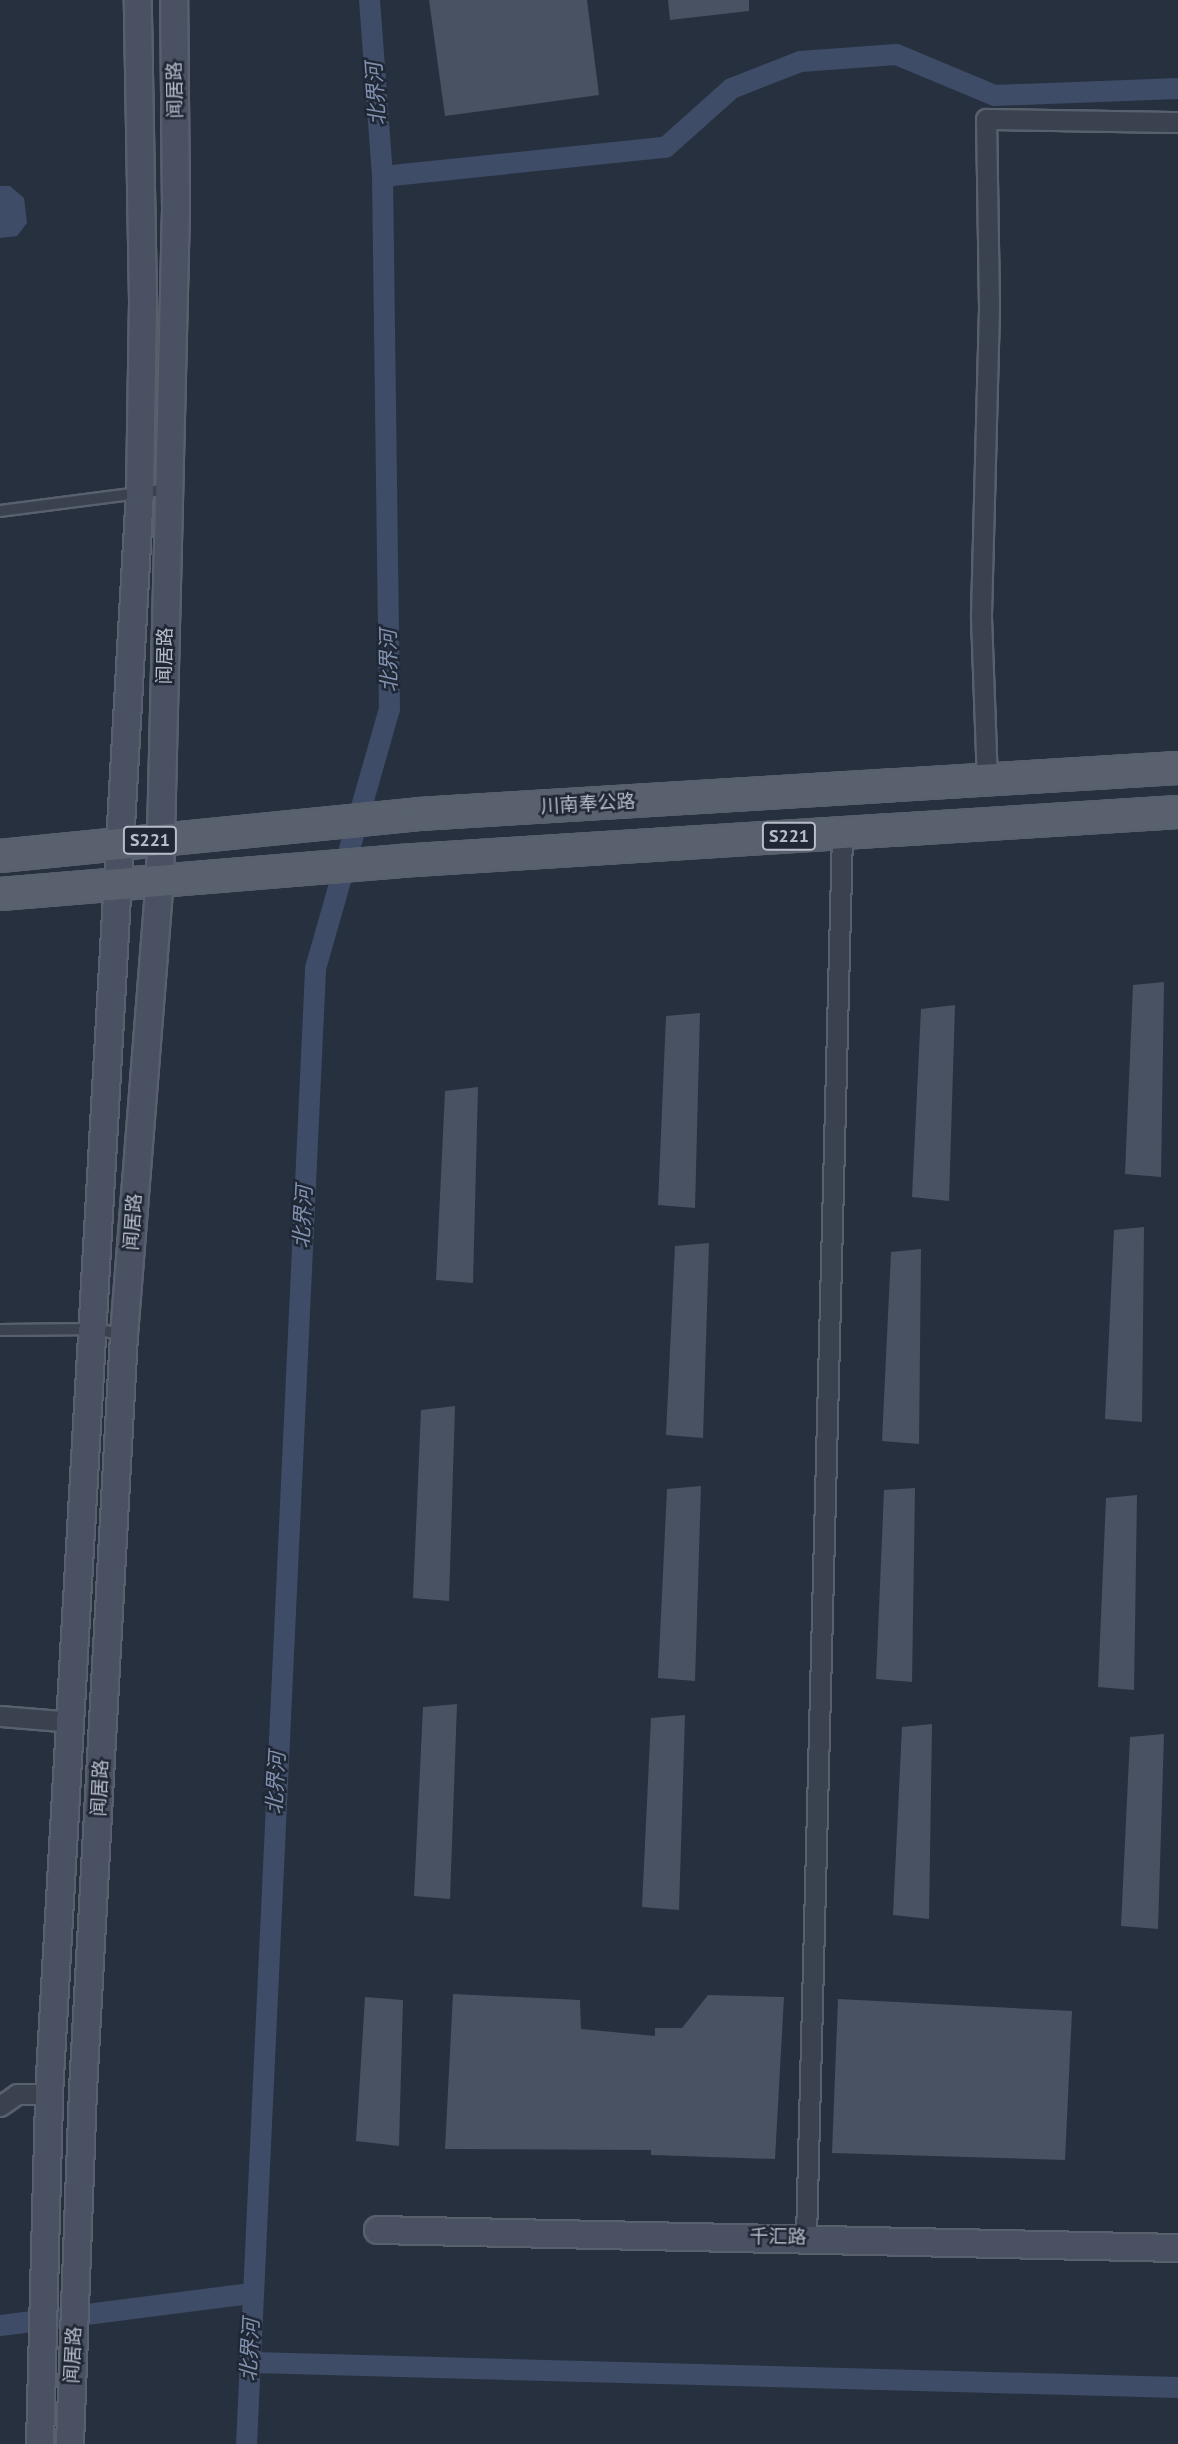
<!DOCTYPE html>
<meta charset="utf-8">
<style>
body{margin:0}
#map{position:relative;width:1178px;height:2444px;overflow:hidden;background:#27303f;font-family:"PT Sans","Noto Sans SC",sans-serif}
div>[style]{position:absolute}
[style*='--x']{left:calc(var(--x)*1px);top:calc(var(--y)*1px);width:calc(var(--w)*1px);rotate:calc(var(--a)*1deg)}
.water>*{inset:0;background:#3e4c67}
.canal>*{height:21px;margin:-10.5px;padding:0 10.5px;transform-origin:10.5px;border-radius:10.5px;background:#3e4c67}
.building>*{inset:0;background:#495263}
.roads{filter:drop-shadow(2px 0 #59606d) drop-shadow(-2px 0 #59606d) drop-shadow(0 2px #59606d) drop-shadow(0 -2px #59606d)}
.lane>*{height:10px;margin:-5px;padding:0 5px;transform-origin:5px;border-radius:5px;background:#3b424f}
.street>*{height:19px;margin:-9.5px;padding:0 9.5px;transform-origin:9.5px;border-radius:9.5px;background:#3b424f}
.secondary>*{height:26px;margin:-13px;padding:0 13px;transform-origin:13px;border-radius:13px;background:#495162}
.primary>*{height:30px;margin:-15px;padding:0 15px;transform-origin:15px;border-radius:15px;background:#59616f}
span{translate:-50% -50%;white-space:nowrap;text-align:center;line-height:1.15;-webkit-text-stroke:5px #202735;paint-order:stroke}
.shield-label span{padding:2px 5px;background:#202735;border:2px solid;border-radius:5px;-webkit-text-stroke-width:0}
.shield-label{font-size:18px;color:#b8bdca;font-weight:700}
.street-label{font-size:19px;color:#b8bdca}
.water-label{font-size:21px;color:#8191af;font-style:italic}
</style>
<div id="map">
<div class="water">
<i style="clip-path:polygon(0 186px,10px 186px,24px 198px,27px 223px,17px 236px,0 238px)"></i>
</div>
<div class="canal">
<i style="--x:382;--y:176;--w:284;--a:-5.9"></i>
<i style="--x:665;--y:147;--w:89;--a:-41.8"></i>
<i style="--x:731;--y:88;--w:74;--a:-21.4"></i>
<i style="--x:800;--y:61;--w:96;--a:-4.2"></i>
<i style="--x:896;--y:54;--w:106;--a:22.7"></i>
<i style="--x:994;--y:95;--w:184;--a:-2.2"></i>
<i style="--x:0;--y:2325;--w:253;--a:-7.3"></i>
<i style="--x:249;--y:2362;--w:929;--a:1.54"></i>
<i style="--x:246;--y:2444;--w:1478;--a:-87.32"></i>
<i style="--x:315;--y:968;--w:269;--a:-74.1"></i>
<i style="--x:389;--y:709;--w:533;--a:-90.75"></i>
<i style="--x:382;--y:176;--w:176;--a:-94.2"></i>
</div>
<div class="building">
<i style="clip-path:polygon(429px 0,587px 0,599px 95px,445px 116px)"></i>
<i style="clip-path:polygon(668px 0,749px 0,749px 11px,670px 20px)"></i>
<i style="clip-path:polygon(1164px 982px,1161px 1177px,1125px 1174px,1133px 985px)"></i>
<i style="clip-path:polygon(955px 1005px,949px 1201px,912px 1197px,921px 1009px)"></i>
<i style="clip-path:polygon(700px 1013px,695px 1208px,658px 1205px,666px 1016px)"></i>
<i style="clip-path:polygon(478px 1087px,473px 1283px,436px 1280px,445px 1091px)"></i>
<i style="clip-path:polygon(1144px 1227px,1142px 1422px,1105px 1419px,1114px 1230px)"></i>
<i style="clip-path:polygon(709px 1243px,703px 1438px,666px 1435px,675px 1246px)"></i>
<i style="clip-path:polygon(921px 1249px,919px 1444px,882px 1441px,891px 1252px)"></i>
<i style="clip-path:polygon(455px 1406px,449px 1601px,413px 1598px,421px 1410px)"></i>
<i style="clip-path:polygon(701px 1486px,695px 1681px,658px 1678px,667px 1489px)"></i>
<i style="clip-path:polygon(915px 1488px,912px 1682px,876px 1679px,884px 1490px)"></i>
<i style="clip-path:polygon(1137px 1495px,1134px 1690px,1098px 1687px,1106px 1498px)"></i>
<i style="clip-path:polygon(457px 1704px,450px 1899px,414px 1896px,423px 1707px)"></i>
<i style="clip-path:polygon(685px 1715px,679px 1910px,642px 1907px,651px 1718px)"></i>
<i style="clip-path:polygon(932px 1724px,929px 1919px,893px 1915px,902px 1727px)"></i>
<i style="clip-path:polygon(1164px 1734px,1158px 1929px,1121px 1926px,1130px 1737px)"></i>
<i style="clip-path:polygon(453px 1994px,580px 2000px,581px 2029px,655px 2036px,655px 2028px,682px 2028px,708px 1995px,784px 1997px,775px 2159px,651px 2155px,651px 2150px,445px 2149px)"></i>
<i style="clip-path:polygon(365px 1997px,403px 2000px,399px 2146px,356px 2141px)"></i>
<i style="clip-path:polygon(838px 1999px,1072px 2011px,1065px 2160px,832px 2153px)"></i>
</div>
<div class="roads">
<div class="lane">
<i style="--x:0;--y:511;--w:170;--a:-7.4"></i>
<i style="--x:0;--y:1330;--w:96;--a:-0.6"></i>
<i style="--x:96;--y:1329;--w:29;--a:12"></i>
</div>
<div class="street">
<i style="--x:987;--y:781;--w:167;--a:-92.1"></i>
<i style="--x:981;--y:614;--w:308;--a:-88.5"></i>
<i style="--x:989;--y:306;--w:187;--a:-90.9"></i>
<i style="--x:986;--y:119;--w:192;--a:0.9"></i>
<i style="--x:0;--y:1716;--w:73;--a:4.7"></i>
<i style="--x:0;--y:2106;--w:21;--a:-35"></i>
<i style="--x:17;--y:2094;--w:32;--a:0"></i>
<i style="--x:806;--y:2237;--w:1404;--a:-88.53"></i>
</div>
<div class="secondary">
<i style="--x:378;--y:2230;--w:800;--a:1.29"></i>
<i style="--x:40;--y:2444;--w:350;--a:-88.5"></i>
<i style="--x:49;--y:2094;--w:1604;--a:-86.75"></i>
<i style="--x:140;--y:493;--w:192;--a:-89.1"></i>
<i style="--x:143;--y:301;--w:301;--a:-91"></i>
<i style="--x:70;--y:2444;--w:354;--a:-87.9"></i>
<i style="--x:83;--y:2090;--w:756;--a:-86.89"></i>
<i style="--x:124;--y:1335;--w:458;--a:-85.5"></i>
<i style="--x:160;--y:878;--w:668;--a:-88.63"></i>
<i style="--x:176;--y:210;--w:210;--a:-90.5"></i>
</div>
<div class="primary">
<i style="--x:0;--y:856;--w:421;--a:-5.7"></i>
<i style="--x:419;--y:814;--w:760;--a:-3.47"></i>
<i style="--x:0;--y:894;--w:400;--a:-4.7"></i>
<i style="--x:399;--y:861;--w:781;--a:-3.6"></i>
</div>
</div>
<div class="shield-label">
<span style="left:789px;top:836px">S221</span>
<span style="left:150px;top:840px">S221</span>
</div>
<div class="street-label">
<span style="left:175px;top:90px;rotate:-91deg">闻居路</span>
<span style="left:165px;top:656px;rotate:-89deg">闻居路</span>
<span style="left:588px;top:804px;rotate:-3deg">川南奉公路</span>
<span style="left:133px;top:1222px;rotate:-86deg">闻居路</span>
<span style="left:100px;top:1788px;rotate:-87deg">闻居路</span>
<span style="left:778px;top:2237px;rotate:1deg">千汇路</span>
<span style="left:73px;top:2355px;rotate:-87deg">闻居路</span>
</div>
<div class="water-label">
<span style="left:376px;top:94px;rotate:-94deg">北界河</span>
<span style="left:389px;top:661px;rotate:-91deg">北界河</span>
<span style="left:303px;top:1217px;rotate:-87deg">北界河</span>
<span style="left:276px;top:1783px;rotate:-87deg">北界河</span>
<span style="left:250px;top:2350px;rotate:-87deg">北界河</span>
</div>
</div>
